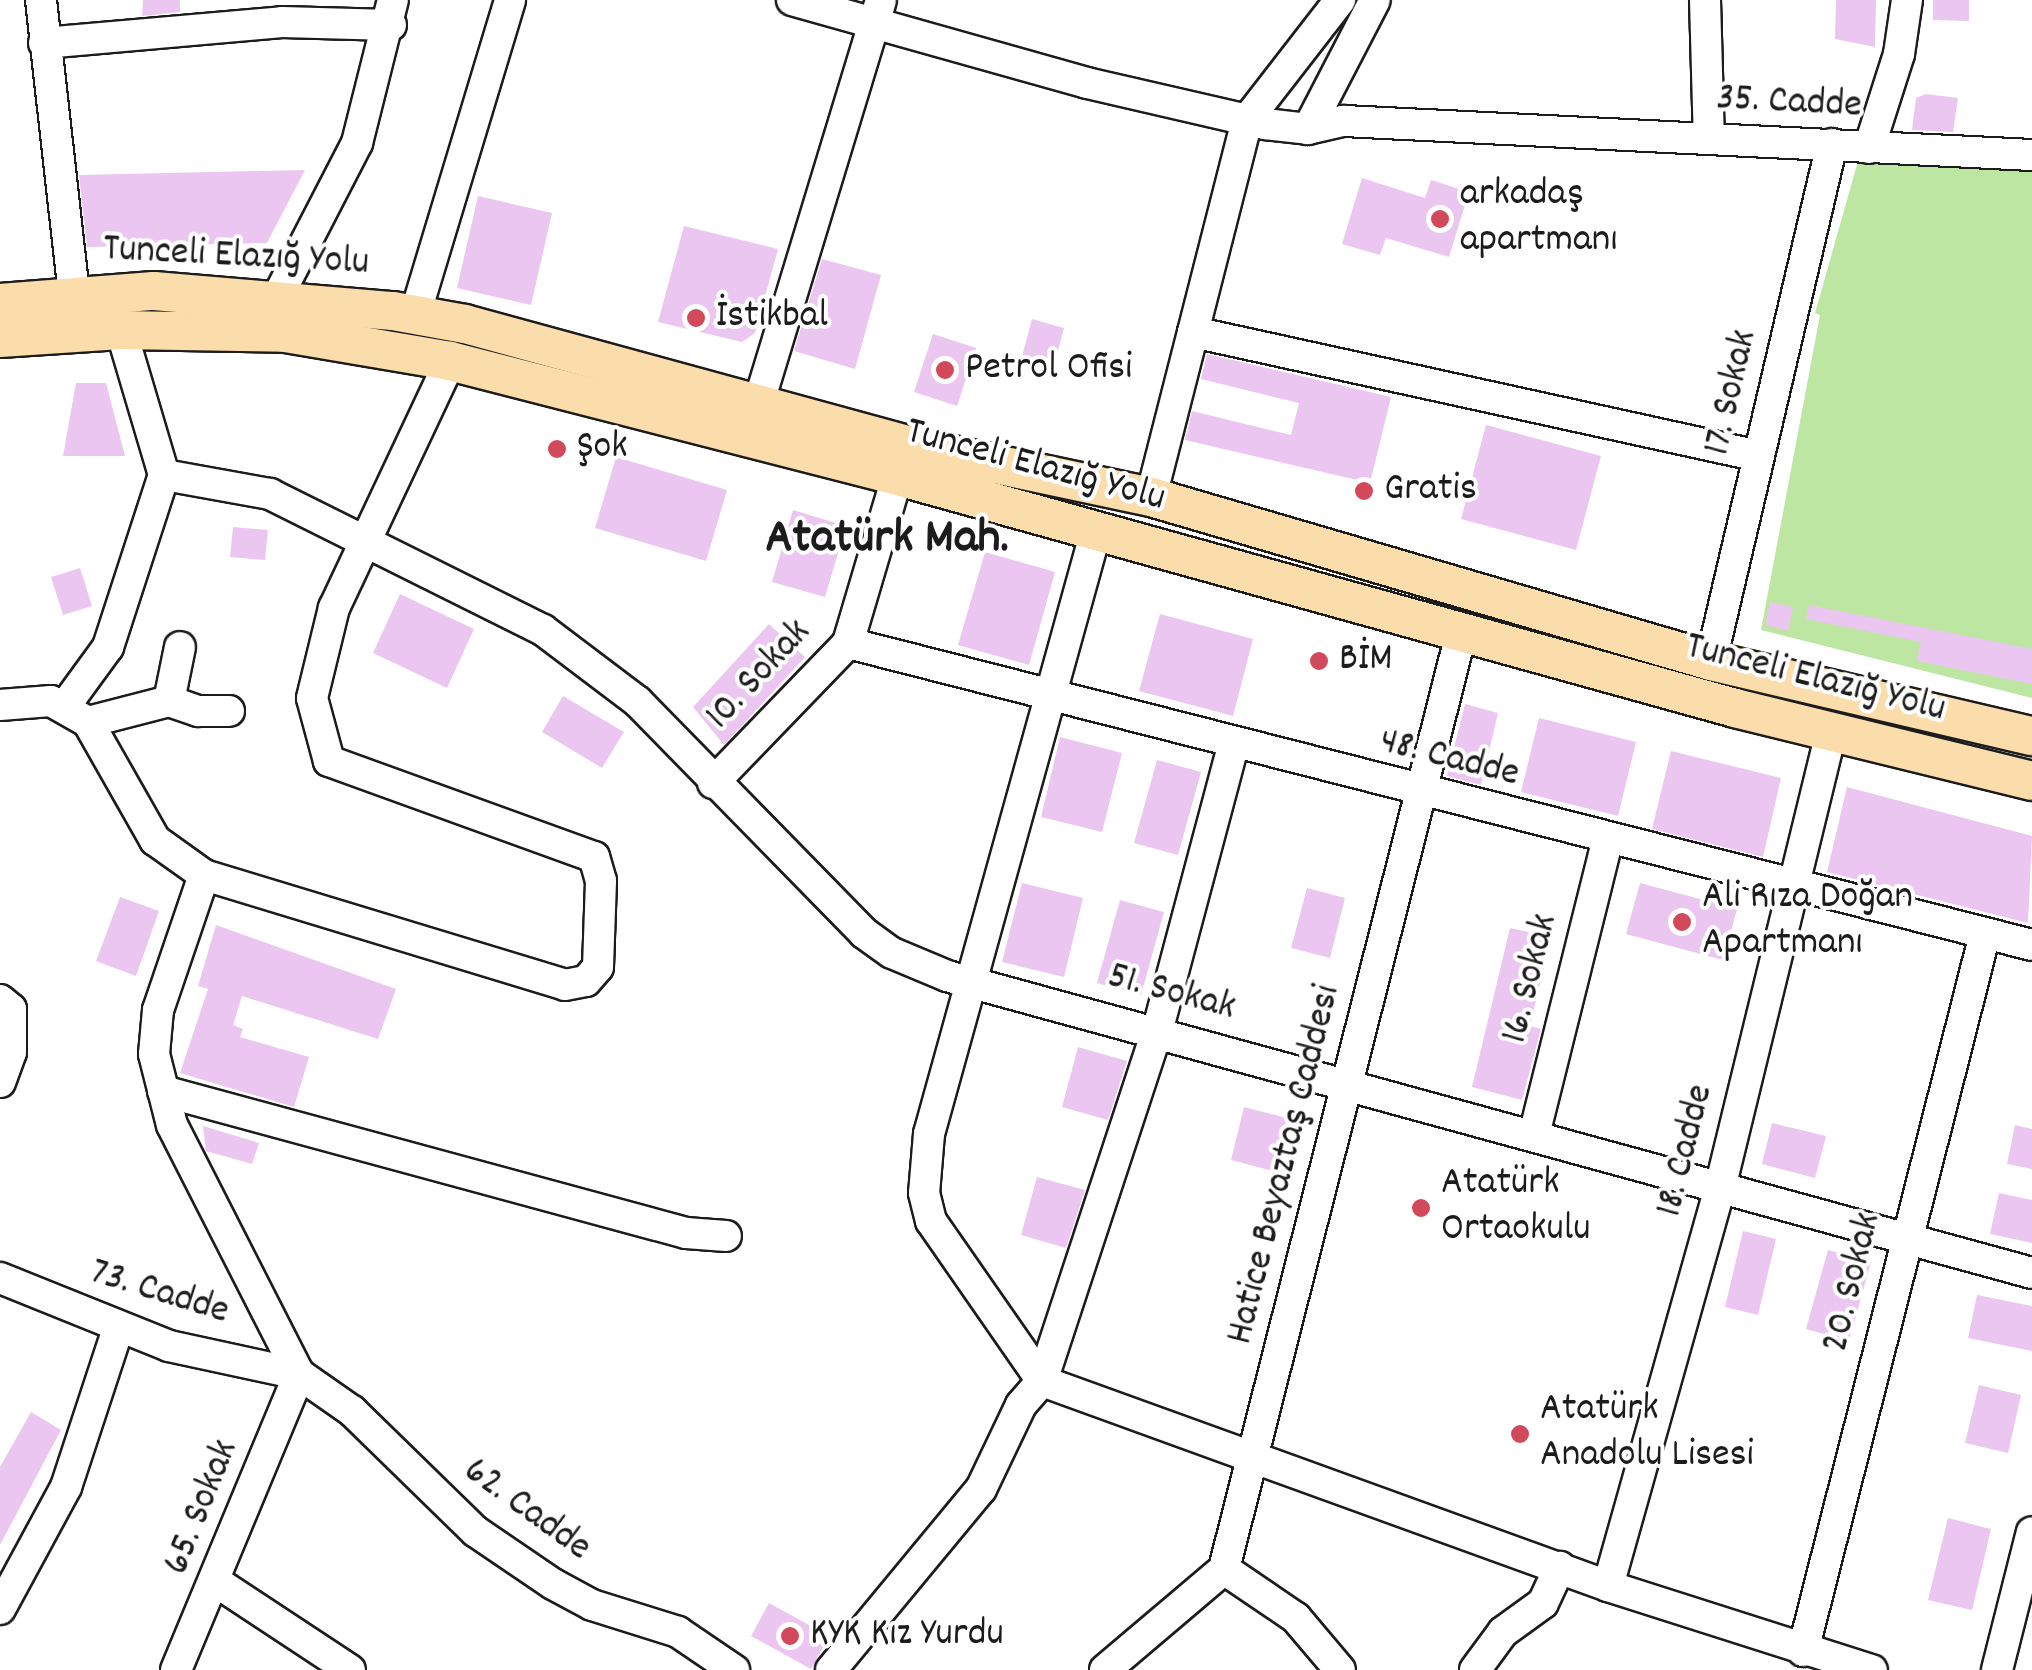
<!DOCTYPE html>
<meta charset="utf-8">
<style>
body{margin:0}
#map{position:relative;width:2032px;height:1670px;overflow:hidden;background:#fff;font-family:Dekko,sans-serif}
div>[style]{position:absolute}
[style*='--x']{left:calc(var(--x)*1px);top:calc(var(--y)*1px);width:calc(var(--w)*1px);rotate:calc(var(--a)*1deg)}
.green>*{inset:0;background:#bce6a2}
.building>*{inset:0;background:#ebc6f0}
.roads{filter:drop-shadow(2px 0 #1c1c1c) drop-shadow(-2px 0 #1c1c1c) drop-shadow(0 2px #1c1c1c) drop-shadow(0 -2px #1c1c1c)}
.minor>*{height:30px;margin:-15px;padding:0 15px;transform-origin:15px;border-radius:15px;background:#fff}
.major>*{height:38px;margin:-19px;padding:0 19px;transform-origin:19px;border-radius:19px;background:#fbdcab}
.dots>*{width:28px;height:28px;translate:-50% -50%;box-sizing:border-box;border:5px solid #fff;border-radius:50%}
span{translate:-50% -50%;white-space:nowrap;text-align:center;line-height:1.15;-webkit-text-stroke:8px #fff;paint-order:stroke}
.street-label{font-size:40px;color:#1c1c1c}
.poi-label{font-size:40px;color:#1c1c1c}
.left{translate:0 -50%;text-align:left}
.district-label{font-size:50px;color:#1c1c1c;font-weight:700}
</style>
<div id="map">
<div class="green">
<i style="clip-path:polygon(1858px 161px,2032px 171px,2032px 698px,1761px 630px,1820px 315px,1815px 313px)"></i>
</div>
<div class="building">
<i style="clip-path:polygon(143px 0,180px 0,180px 12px,142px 16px)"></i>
<i style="clip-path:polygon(1836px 0,1876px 0,1875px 47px,1835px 39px)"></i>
<i style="clip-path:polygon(1933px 0,1969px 0,1969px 21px,1933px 20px)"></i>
<i style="clip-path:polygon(1926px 94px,1958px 98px,1953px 132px,1912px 130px,1916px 98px)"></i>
<i style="clip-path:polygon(305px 170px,267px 243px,87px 247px,79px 175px)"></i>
<i style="clip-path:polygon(1362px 178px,1425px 198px,1431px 180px,1469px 192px,1449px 257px,1386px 238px,1380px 255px,1342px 244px)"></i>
<i style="clip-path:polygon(478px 196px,552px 213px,531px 305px,457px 288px)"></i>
<i style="clip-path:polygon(684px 226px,778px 249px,755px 333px,742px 342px,658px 322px)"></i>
<i style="clip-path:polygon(822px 259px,881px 275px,855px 369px,794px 351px)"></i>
<i style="clip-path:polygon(1032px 319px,1064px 328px,1053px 369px,1021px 360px)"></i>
<i style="clip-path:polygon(933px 334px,976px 348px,957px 406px,914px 392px)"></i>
<i style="clip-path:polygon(1207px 354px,1391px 397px,1370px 483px,1185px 440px,1192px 411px,1291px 435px,1299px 403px,1201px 379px)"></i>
<i style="clip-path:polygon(76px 383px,106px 383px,125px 456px,63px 456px)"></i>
<i style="clip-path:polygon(1486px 425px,1601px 456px,1576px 550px,1461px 519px)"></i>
<i style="clip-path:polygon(616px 457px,727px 490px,706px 561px,595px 528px)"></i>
<i style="clip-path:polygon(793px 510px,846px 526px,825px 597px,772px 582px)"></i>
<i style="clip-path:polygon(233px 527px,268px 530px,265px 560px,230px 557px)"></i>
<i style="clip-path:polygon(985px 552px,1055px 572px,1029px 665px,958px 645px)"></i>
<i style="clip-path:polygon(80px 568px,92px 606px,63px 615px,51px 577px)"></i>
<i style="clip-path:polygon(400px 594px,474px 629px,447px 688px,373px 653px)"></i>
<i style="clip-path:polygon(1770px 602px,1793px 607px,1788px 631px,1765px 625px)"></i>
<i style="clip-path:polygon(1809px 605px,2032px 649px,2032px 684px,1917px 661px,1921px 642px,1806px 619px)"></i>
<i style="clip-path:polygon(1160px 614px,1253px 639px,1233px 716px,1139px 691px)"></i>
<i style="clip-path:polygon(769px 624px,805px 657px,724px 745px,693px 707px)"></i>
<i style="clip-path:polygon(563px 696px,624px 732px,602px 768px,542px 732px)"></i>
<i style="clip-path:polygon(1465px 704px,1498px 713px,1481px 785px,1447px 776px)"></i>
<i style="clip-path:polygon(1539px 718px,1636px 742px,1618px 816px,1521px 792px)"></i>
<i style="clip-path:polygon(1060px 737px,1122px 753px,1102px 832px,1041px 817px)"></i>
<i style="clip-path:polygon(1671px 751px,1781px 778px,1763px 857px,1652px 829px)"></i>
<i style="clip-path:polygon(1157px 760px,1201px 772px,1178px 855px,1134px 843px)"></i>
<i style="clip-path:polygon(1847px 787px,2032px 836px,2028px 923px,1827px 872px)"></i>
<i style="clip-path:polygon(1022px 883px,1083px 898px,1064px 977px,1002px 962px)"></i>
<i style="clip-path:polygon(1640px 883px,1737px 909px,1723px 960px,1626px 934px)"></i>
<i style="clip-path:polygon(1307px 888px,1345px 898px,1330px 958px,1291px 948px)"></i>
<i style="clip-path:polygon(120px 897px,159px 911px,136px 976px,96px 961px)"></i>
<i style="clip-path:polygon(1120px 900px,1164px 912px,1141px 995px,1097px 983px)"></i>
<i style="clip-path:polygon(216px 925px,396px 989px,378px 1039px,242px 996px,233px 1025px,243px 1029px,240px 1037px,309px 1057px,294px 1107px,180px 1073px,208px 989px,198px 986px)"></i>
<i style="clip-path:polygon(1510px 928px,1551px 937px,1530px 1026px,1541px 1029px,1522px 1100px,1472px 1087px)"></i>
<i style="clip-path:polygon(1078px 1047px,1127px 1061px,1108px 1120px,1062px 1107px)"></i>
<i style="clip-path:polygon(1244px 1107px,1287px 1118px,1273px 1171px,1231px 1160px)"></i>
<i style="clip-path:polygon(1772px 1123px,1826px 1136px,1815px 1178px,1762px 1164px)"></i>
<i style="clip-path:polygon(2015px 1125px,2032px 1129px,2032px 1169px,2007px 1164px)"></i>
<i style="clip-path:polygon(203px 1126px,259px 1143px,252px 1164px,206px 1151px)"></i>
<i style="clip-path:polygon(1037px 1177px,1085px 1190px,1066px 1248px,1021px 1235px)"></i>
<i style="clip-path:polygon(1999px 1193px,2032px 1200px,2032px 1243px,1990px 1234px)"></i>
<i style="clip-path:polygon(1743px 1231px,1776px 1239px,1758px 1315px,1725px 1307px)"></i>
<i style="clip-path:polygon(1828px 1250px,1871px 1262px,1849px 1341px,1806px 1329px)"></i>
<i style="clip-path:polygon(1977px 1295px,2032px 1306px,2032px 1351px,1968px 1338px)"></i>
<i style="clip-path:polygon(1979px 1385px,2021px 1395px,2008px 1453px,1965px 1443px)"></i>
<i style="clip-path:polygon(31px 1412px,61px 1430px,0 1545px,0 1467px)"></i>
<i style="clip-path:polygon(1948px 1518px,1991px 1529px,1972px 1610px,1928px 1600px)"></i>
<i style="clip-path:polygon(769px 1603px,829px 1636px,811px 1669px,751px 1636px)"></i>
</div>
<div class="roads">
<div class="minor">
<i style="--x:41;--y:0;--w:297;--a:83.6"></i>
<i style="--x:792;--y:0;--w:306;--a:15.7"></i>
<i style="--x:1087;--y:83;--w:183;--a:13"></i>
<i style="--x:1265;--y:124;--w:43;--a:6.6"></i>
<i style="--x:1308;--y:129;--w:37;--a:-13"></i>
<i style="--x:1344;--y:121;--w:689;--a:2.83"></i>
<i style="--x:1705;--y:0;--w:139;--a:88.4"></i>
<i style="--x:44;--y:43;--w:239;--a:-5"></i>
<i style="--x:282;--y:22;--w:109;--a:1.6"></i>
<i style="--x:1308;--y:129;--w:145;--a:-62.6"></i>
<i style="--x:1869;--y:148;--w:99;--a:-72.3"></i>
<i style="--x:1899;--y:54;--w:55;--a:-81.6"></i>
<i style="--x:276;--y:300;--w:177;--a:-62.7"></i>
<i style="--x:357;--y:143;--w:147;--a:-75.9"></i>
<i style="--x:415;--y:315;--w:329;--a:-73.2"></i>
<i style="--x:1193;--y:332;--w:579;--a:12.36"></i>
<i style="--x:758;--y:405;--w:423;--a:-73.1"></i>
<i style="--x:164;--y:475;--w:108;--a:10.2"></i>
<i style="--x:270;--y:494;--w:305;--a:26.5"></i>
<i style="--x:543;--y:630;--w:118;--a:37.1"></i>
<i style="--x:637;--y:701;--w:325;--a:45.6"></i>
<i style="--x:864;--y:933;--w:34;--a:36"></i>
<i style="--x:892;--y:953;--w:60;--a:22.7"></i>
<i style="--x:947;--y:976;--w:1125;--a:15.31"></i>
<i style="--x:1151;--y:497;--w:389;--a:-75.7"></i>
<i style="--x:1247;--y:120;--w:152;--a:-52.2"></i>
<i style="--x:1096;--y:531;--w:626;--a:105.48"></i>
<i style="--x:929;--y:1134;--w:59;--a:94.8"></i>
<i style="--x:924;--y:1193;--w:29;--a:76"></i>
<i style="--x:931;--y:1221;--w:195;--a:55.2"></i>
<i style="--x:1042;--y:1381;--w:602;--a:19.91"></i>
<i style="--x:1608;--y:1586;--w:277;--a:17.7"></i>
<i style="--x:848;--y:643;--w:1222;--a:14.31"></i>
<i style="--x:1711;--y:661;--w:531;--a:-76.83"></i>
<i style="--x:169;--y:701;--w:55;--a:-78.5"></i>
<i style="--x:0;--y:705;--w:51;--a:-4.5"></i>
<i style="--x:51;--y:701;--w:43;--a:29.6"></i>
<i style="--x:88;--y:722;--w:136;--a:60.4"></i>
<i style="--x:155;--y:840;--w:60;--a:35.5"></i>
<i style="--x:204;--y:875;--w:377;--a:16.9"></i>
<i style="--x:565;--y:985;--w:21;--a:-11"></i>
<i style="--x:586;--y:981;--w:18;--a:-49"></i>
<i style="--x:598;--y:967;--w:86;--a:-88"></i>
<i style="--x:601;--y:881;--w:25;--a:-106"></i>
<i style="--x:594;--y:857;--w:282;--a:-160.1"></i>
<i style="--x:329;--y:761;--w:65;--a:-105.1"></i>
<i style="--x:312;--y:698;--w:93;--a:-76.3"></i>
<i style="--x:334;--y:608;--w:273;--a:-64.8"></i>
<i style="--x:65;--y:706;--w:73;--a:-53.9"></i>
<i style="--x:108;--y:647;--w:181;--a:-72"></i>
<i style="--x:164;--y:475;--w:151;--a:-106.5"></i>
<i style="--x:88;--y:722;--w:84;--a:-14.5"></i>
<i style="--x:169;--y:701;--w:31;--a:19"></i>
<i style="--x:198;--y:711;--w:31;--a:0"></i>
<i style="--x:713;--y:783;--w:194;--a:-46"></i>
<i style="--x:848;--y:643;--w:197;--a:-73.5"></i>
<i style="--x:204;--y:875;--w:143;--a:108.8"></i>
<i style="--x:158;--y:1010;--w:44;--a:95.2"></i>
<i style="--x:154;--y:1054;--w:73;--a:75.8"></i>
<i style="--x:172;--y:1125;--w:280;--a:63"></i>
<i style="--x:0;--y:1000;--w:14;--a:39"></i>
<i style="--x:11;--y:1009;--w:43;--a:90"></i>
<i style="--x:11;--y:1052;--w:32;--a:110"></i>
<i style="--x:163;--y:1091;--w:542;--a:15.19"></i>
<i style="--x:686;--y:1233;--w:40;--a:4.3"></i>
<i style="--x:1534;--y:1135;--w:302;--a:-76"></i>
<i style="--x:0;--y:1278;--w:182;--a:21.9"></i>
<i style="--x:169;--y:1346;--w:133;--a:12.2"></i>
<i style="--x:299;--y:1374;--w:65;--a:34.9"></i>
<i style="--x:352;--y:1411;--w:172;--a:44.3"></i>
<i style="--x:475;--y:1531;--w:94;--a:34.2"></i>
<i style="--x:553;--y:1584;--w:44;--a:28.3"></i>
<i style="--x:592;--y:1605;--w:90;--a:17.4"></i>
<i style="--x:678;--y:1632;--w:68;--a:34.2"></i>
<i style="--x:1224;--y:1569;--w:87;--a:34.2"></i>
<i style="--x:1296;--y:1618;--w:68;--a:49.8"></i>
<i style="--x:218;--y:1583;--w:158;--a:33.4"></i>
<i style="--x:1608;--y:1586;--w:413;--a:-74.3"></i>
<i style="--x:1720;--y:1188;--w:469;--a:-76.3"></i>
<i style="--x:0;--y:1609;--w:139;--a:-61.6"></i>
<i style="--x:66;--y:1487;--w:166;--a:-71.8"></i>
<i style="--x:1803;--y:1651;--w:740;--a:-75.76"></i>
<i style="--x:176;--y:1670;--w:321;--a:-67.4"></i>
<i style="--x:831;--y:1670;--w:235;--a:-50.4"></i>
<i style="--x:981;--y:1489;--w:93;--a:-64.5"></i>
<i style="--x:1021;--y:1405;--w:32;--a:-49"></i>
<i style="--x:1042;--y:1381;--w:367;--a:-71.8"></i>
<i style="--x:1157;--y:1032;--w:296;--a:-75.1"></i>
<i style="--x:1105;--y:1670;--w:156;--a:-40.3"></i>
<i style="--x:1224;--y:1569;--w:969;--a:-75.78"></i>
<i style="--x:1475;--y:1670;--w:47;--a:-53.6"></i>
<i style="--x:1503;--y:1632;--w:49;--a:-35.9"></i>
<i style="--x:1543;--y:1603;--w:40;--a:-65"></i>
<i style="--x:1997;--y:1670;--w:142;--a:-75.8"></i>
</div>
<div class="major">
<i style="--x:0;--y:303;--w:154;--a:-4.5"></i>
<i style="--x:154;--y:291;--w:240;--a:4.8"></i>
<i style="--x:393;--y:311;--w:73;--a:10.2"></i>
<i style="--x:465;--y:324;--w:457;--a:15.3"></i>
<i style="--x:906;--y:445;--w:250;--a:12"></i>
<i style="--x:1151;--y:497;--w:584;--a:16.32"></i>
<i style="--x:1711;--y:661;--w:330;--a:13.2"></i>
<i style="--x:0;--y:338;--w:121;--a:-3.8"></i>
<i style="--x:121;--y:330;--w:164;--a:1"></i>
<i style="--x:285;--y:333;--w:167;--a:9.6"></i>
<i style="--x:450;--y:361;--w:463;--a:14.4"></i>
<i style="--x:898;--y:476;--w:869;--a:15.49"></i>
<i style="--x:1735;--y:708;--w:306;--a:13.8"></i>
</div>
</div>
<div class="dots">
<i style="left:1440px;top:219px;background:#d1495b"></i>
<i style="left:696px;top:318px;background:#d1495b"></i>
<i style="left:945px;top:370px;background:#d1495b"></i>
<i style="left:557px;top:449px;background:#d1495b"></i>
<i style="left:1364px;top:491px;background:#d1495b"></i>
<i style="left:1319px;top:661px;background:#d1495b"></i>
<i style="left:1682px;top:922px;background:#d1495b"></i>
<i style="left:1421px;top:1208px;background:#d1495b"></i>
<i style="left:1520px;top:1434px;background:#d1495b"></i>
<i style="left:790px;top:1636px;background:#d1495b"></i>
</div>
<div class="street-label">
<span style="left:1789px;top:104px;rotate:3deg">35. Cadde</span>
<span style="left:236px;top:258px;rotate:3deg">Tunceli Elazığ Yolu</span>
<span style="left:1733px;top:393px;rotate:-77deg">17. Sokak</span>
<span style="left:1035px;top:467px;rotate:15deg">Tunceli Elazığ Yolu</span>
<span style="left:760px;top:676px;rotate:-47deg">10. Sokak</span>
<span style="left:1815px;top:680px;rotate:14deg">Tunceli Elazığ Yolu</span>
<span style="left:1449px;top:760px;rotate:14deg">48. Cadde</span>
<span style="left:1532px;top:979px;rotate:-76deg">16. Sokak</span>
<span style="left:1171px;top:994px;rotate:15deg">51. Sokak</span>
<span style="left:1687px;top:1151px;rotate:-76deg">18. Cadde</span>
<span style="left:1286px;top:1165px;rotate:-76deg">Hatice Beyaztaş Caddesi</span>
<span style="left:1854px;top:1283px;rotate:-76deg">20. Sokak</span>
<span style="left:159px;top:1294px;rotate:17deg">73. Cadde</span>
<span style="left:203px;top:1508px;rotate:-68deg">65. Sokak</span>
<span style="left:526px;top:1511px;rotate:36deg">62. Cadde</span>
</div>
<div class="poi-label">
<span class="left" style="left:1460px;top:219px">arkadaş<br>apartmanı</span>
<span class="left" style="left:716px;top:318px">İstikbal</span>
<span class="left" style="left:965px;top:370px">Petrol Ofisi</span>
<span class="left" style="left:577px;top:449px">Şok</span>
<span class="left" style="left:1384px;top:491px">Gratis</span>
<span class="left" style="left:1339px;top:661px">BİM</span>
<span class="left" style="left:1702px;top:922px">Ali Rıza Doğan<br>Apartmanı</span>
<span class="left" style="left:1441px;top:1208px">Atatürk<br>Ortaokulu</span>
<span class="left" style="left:1540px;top:1434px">Atatürk<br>Anadolu Lisesi</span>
<span class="left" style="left:810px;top:1636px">KYK Kız Yurdu</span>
</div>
<div class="district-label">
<span style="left:887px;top:541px">Atatürk Mah.</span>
</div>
</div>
